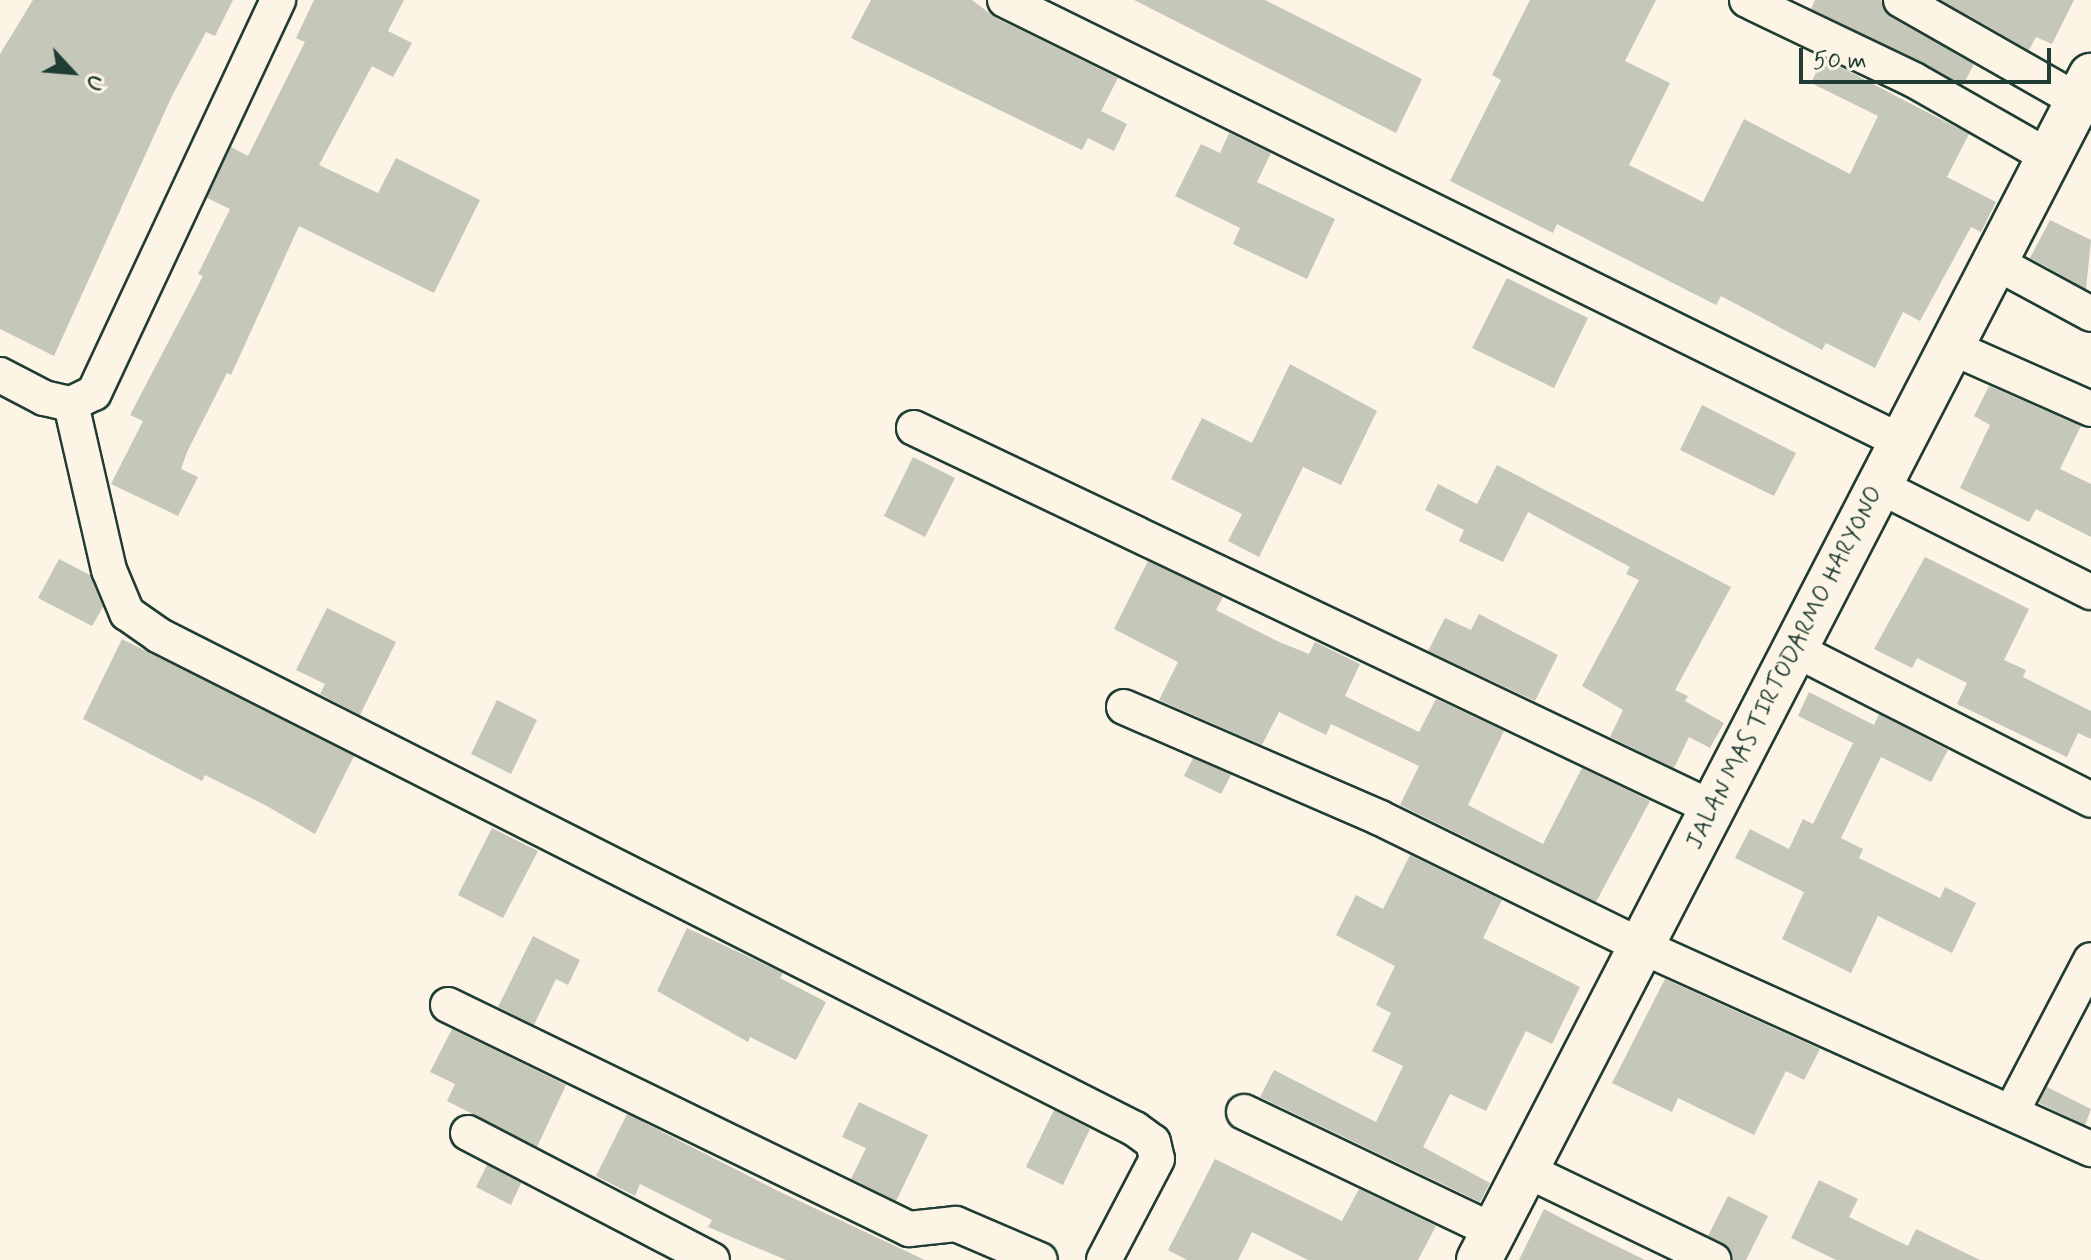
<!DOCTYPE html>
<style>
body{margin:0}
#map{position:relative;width:2091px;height:1260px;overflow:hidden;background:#fcf5e5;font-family:Mynerve,sans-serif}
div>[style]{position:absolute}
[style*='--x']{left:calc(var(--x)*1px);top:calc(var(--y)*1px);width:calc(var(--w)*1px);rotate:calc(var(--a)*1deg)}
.building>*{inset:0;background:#c5c7b9}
.roads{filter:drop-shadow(2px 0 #1f3d34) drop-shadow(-2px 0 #1f3d34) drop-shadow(0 2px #1f3d34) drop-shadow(0 -2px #1f3d34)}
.street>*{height:34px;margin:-17px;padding:0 17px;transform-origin:17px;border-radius:17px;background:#fcf5e5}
.secondary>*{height:44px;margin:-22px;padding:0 22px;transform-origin:22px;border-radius:22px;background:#fcf5e5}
span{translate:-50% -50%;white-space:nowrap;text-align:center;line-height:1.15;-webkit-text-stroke:7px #fcf5e5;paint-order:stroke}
.street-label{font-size:24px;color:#1f3d34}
.north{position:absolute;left:32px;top:32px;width:80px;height:80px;-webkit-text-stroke:6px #fcf5e5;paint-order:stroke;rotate:116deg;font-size:22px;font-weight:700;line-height:32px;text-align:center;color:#1f3d34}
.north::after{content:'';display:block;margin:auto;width:28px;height:36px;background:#1f3d34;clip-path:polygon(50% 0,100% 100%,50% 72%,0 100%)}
.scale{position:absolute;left:1799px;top:48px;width:252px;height:36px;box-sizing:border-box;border:4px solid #1f3d34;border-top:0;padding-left:10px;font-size:24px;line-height:28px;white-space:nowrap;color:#1f3d34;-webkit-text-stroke:6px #fcf5e5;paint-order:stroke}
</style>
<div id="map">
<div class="building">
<i style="clip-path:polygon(33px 0,233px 0,215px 36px,206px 32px,172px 96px,54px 356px,0 329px,0 54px)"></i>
<i style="clip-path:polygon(314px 0,404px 0,388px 31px,412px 43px,393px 77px,372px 66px,319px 165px,378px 193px,396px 158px,480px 200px,434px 293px,299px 226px,231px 375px,227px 373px,187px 452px,181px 469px,198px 477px,178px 516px,111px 484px,143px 421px,130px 415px,203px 276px,198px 274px,230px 209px,207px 198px,231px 147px,248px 156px,305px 42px,296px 38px)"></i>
<i style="clip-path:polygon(871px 0,972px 0,996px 18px,1118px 78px,1101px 111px,1127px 124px,1114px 151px,1088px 138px,1082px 150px,851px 38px)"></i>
<i style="clip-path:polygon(1134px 0,1265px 0,1422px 79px,1396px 133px)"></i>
<i style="clip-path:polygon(1530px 0,1656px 0,1625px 61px,1670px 83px,1629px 165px,1703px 202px,1744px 119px,1850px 174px,1878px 116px,1811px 83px,1823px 58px,1969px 134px,1947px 177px,1996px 202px,1981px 232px,1971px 227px,1920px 321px,1903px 312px,1875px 368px,1826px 343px,1822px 350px,1721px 296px,1716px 305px,1557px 224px,1553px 233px,1450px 181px,1501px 80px,1492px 75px)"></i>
<i style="clip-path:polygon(1815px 0,1881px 0,1891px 17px,1974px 64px,1963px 85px,1811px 9px)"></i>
<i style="clip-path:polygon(1941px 0,2074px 0,2052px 44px,2036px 37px,2029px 50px)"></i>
<i style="clip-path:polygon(1229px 133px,1271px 153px,1257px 182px,1335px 219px,1307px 279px,1233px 244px,1240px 228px,1175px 196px,1201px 144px,1220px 153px)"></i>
<i style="clip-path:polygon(2050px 220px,2091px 240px,2086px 289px,2030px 258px)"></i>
<i style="clip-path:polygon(1507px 278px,1588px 318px,1554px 388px,1472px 348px)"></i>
<i style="clip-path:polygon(1290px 364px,1377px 411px,1341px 485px,1303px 467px,1259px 557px,1228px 541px,1242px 514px,1171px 479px,1202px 418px,1252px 443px)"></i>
<i style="clip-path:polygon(1989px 386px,2081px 426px,2060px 469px,2091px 484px,2091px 537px,2036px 509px,2029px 522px,1960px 488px,1990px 425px,1974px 416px)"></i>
<i style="clip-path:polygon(1702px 405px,1796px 453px,1774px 496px,1680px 450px)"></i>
<i style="clip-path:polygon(913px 457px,955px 478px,925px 537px,884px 516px)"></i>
<i style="clip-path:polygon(1497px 465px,1731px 587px,1675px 690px,1688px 696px,1685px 701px,1724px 723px,1710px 748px,1689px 737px,1674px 768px,1610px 737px,1623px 710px,1582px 686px,1639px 580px,1626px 574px,1630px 567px,1528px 512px,1503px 562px,1459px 541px,1464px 530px,1425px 510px,1438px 484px,1477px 504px)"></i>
<i style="clip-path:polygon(1925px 557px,2029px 609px,2004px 660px,2026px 670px,2023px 677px,2091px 711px,2091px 739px,2078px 733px,2067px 757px,1957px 704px,1967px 683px,1917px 658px,1912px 668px,1874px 649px)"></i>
<i style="clip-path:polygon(59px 559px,90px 575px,103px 607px,92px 626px,38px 598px)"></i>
<i style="clip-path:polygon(1148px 561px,1223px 597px,1216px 610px,1277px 641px,1309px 654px,1315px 642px,1360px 664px,1345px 696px,1419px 732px,1436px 699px,1504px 731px,1468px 805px,1543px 844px,1582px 768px,1650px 801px,1596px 902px,1400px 805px,1419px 766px,1331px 724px,1326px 735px,1279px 712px,1262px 745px,1159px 700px,1178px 662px,1114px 629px)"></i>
<i style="clip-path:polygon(327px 608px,396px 642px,360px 715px,320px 694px,325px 684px,296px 670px)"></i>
<i style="clip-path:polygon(1479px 614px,1558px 655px,1535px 701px,1428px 651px,1445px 618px,1471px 630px)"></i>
<i style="clip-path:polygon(122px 639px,354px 756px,315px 834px,265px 805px,205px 775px,202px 781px,83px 719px)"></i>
<i style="clip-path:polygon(1809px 692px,1874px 725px,1879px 714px,1948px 750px,1931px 782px,1881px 757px,1841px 838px,1863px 849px,1859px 858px,1940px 898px,1945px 887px,1976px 903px,1952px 953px,1878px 916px,1851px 973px,1782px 939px,1804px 892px,1735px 858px,1750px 829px,1789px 849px,1803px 819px,1813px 824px,1853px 743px,1798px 716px)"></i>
<i style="clip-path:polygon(497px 700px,537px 720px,511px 774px,471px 754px)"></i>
<i style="clip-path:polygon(1193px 758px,1231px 775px,1221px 794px,1184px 776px)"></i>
<i style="clip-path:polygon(492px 828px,538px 851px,503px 918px,458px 895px)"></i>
<i style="clip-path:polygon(1410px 855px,1502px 900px,1483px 938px,1580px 987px,1552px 1044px,1526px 1031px,1486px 1111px,1450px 1094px,1423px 1147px,1490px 1183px,1480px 1202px,1260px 1097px,1274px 1070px,1376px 1122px,1403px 1066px,1372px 1051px,1391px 1013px,1376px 1005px,1395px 966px,1336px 935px,1356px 895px,1383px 909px)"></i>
<i style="clip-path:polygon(687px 928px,783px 973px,780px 978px,826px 1002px,796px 1060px,750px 1037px,748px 1042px,657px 991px)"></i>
<i style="clip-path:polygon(533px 936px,580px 960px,568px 985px,556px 979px,534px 1025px,498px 1007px)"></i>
<i style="clip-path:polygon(1665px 979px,1820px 1049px,1804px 1080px,1786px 1071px,1754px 1135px,1678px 1098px,1672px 1112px,1612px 1083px)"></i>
<i style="clip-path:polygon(452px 1029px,566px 1085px,537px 1147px,447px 1101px,455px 1084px,430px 1072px)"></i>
<i style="clip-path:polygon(2047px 1087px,2091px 1109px,2085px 1125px,2039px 1103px)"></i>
<i style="clip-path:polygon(859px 1102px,928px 1135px,896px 1201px,851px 1179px,866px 1148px,842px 1137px)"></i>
<i style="clip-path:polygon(1054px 1110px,1090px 1129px,1063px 1185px,1026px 1167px)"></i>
<i style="clip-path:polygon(627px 1114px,778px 1191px,925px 1260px,786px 1260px,708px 1227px,712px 1220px,640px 1184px,635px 1196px,596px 1176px)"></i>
<i style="clip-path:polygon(1215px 1159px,1342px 1221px,1359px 1189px,1436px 1226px,1418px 1260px,1308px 1260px,1252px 1232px,1238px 1260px,1187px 1260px,1168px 1250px)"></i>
<i style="clip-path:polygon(487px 1165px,521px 1183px,511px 1205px,476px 1187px)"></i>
<i style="clip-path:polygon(1819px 1180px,1858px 1199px,1849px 1217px,1908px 1246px,1916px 1229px,1980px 1260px,1836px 1260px,1791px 1238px)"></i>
<i style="clip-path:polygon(1728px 1196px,1768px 1216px,1746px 1260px,1733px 1260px,1729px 1248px,1708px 1236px)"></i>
<i style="clip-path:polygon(1544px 1209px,1590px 1233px,1645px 1260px,1519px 1260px)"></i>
</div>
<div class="roads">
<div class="street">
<i style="--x:1005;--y:0;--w:1000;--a:26.23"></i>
<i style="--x:1747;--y:0;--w:185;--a:25.6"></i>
<i style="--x:1914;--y:80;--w:155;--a:29.7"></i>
<i style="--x:1901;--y:0;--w:204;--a:29.7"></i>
<i style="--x:1995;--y:262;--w:109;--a:28.4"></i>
<i style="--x:1951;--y:347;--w:153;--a:23.9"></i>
<i style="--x:0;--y:375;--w:50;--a:27.6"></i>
<i style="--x:44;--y:398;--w:28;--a:13"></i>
<i style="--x:71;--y:404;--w:25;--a:-26"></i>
<i style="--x:94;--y:393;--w:434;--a:-64.9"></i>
<i style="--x:71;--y:404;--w:170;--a:77.1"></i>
<i style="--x:109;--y:570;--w:47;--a:67.3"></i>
<i style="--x:127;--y:613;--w:38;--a:35"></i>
<i style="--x:158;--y:635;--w:1095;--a:26.82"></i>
<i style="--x:1135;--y:1129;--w:22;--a:36"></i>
<i style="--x:1153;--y:1142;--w:17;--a:77"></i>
<i style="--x:1157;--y:1159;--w:114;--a:117.7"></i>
<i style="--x:914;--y:428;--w:884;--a:25.46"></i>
<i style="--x:1879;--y:486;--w:237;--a:26.6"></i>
<i style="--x:1794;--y:649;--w:333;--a:26.9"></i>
<i style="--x:1124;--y:707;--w:279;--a:23.4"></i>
<i style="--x:1380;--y:818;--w:291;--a:26.1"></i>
<i style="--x:1641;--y:946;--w:494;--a:24.3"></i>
<i style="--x:448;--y:1005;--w:513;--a:25.92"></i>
<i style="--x:909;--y:1229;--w:47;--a:-6.1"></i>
<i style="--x:956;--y:1224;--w:91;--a:23.2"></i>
<i style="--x:2012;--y:1111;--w:170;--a:-62.4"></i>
<i style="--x:1244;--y:1112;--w:277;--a:25.5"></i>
<i style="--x:468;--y:1133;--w:275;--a:27.5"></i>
<i style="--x:1526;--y:1170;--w:208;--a:25.7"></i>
</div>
<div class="secondary">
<i style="--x:1479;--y:1260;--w:1333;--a:-62.67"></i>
</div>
</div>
<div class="street-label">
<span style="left:1785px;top:668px;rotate:-63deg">JALAN MAS TIRTODARMO HARYONO</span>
</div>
<div class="north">U</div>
<div class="scale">50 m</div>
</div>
